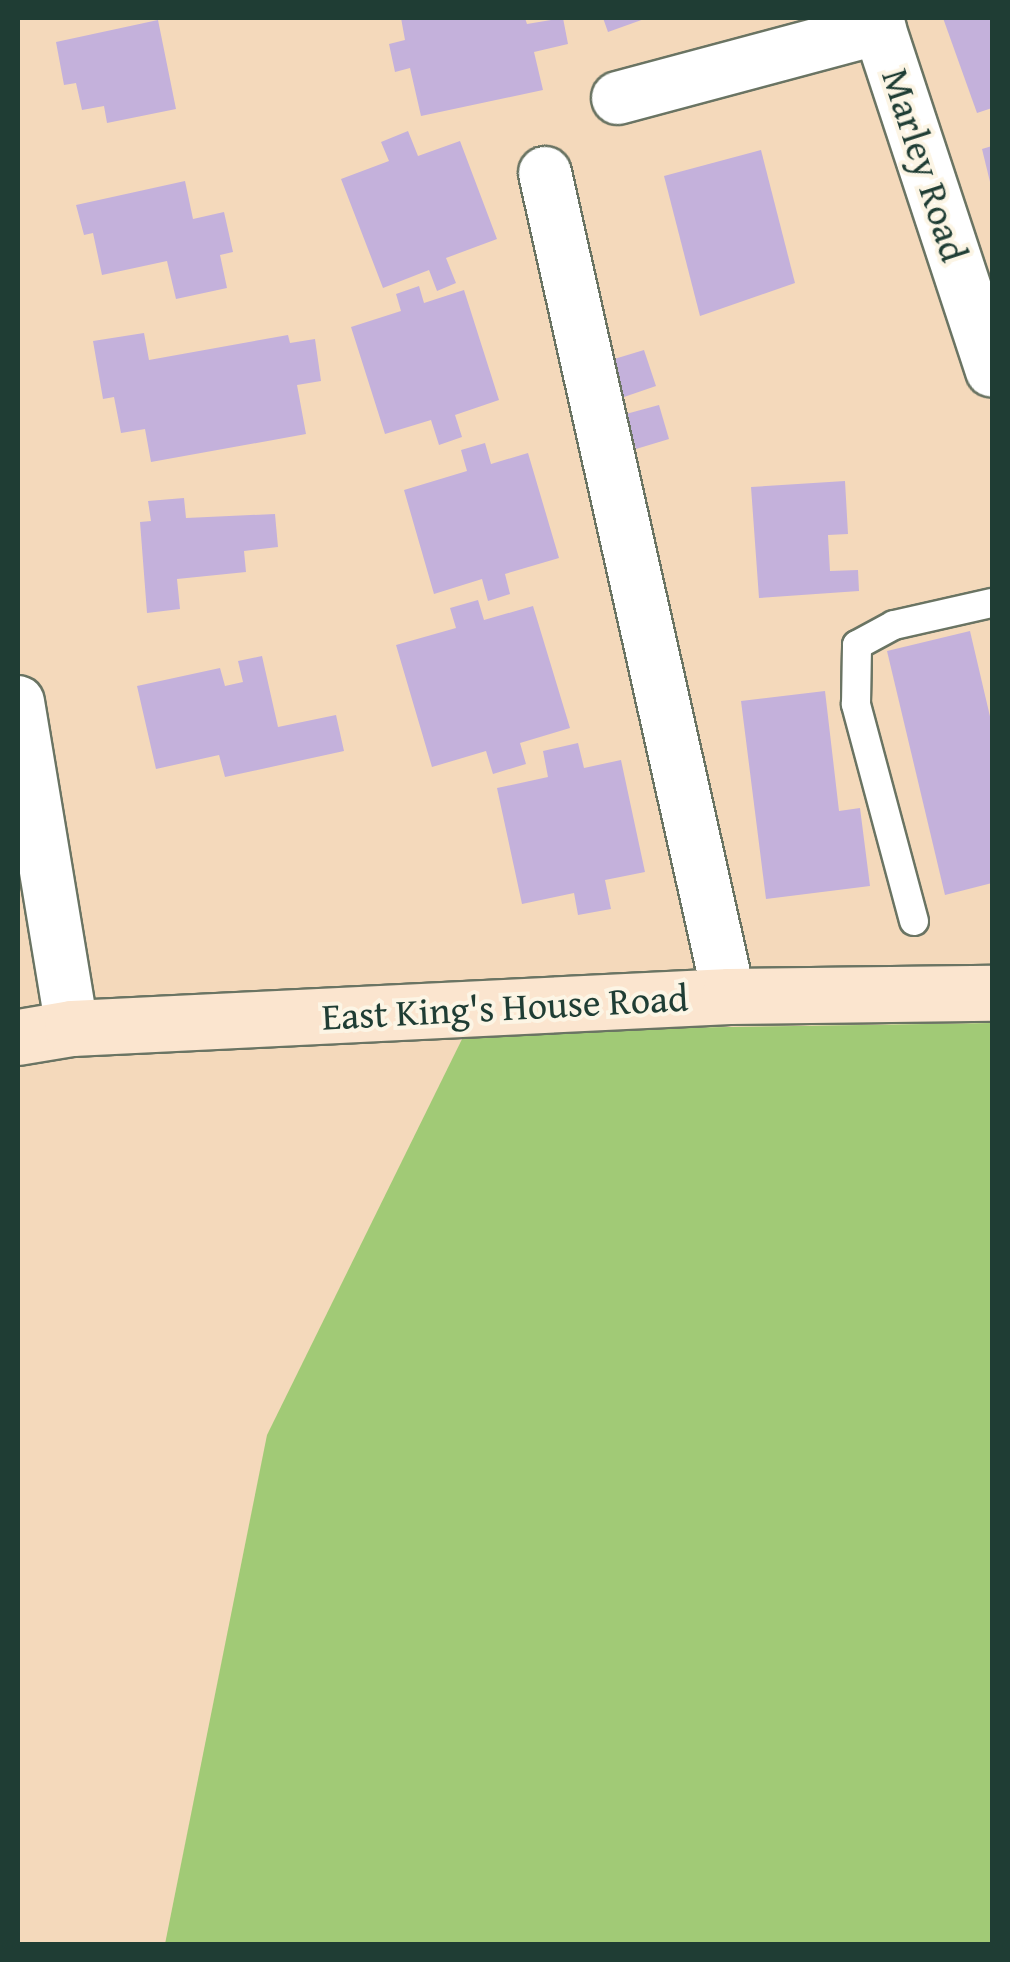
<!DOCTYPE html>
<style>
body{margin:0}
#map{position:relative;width:1010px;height:1962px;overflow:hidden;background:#f4d9bb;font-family:"Gentium Book Plus",serif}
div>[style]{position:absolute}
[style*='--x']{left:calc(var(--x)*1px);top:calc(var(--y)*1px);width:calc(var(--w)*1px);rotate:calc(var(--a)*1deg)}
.green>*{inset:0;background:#a1ca76}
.building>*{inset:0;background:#c4b1db}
.roads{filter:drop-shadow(2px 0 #6a7463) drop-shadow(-2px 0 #6a7463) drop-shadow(0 2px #6a7463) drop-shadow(0 -2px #6a7463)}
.service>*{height:28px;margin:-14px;padding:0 14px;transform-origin:14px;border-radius:14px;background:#fff}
.minor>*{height:52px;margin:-26px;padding:0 26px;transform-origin:26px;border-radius:26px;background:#fff}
.secondary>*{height:55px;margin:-27.5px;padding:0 27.5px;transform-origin:27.5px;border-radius:27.5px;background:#fbe5cf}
span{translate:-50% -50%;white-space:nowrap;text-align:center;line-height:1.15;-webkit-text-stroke:8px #fcf5e5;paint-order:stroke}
.street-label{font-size:38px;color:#1f3d34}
.frame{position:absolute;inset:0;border:20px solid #1f3d34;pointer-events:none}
</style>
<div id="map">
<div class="green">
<i style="clip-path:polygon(992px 1023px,992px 1944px,165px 1944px,267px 1435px,466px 1031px)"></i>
</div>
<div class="building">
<i style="clip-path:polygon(401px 18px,525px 18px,527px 24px,563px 18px,568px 44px,534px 52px,543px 90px,421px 116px,410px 68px,395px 72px,389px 44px,405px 40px)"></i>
<i style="clip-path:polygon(603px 18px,647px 18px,608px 32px)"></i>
<i style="clip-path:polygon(943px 18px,992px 18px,992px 108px,977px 113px)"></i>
<i style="clip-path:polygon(158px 20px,176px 109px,107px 123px,104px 106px,82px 110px,76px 83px,64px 85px,56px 42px)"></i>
<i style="clip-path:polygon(408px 131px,418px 156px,460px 141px,497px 239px,446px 258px,456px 283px,437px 291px,429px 270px,383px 288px,341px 179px,389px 161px,381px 142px)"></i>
<i style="clip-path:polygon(992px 146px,992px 186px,991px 186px,982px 149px)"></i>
<i style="clip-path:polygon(761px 150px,795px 283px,700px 316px,664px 176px)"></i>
<i style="clip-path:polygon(185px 181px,193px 219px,224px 212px,233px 252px,220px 255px,227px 288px,176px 299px,167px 261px,102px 275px,93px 233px,84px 235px,76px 205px)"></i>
<i style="clip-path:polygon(419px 286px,424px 303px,464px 290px,499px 400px,455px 415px,462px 437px,439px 445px,431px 420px,385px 434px,351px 327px,401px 311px,396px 294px)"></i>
<i style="clip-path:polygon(144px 333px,149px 360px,288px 335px,290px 343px,315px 339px,321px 381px,297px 385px,306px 434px,151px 462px,145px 429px,121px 433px,114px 397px,103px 399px,93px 341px)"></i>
<i style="clip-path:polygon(644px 350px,656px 386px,624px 397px,611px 360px)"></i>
<i style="clip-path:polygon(659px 405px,669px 439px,636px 449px,626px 414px)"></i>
<i style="clip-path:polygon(485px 443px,491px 464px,528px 453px,559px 558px,505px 574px,510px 594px,488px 601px,482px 579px,434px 594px,404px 490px,467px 471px,461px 450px)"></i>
<i style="clip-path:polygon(845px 481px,848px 534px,828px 535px,830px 571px,858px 570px,859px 591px,759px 598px,751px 487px)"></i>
<i style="clip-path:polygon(184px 498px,186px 518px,275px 514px,278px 547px,244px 551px,246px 572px,177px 579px,180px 609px,147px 613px,140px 522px,151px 521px,148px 501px)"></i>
<i style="clip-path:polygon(478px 600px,484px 620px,533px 606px,570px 728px,520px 743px,526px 764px,493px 774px,486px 751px,432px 767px,396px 645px,456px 628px,450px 608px)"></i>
<i style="clip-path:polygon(970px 631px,992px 725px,992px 883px,945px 895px,887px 651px)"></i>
<i style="clip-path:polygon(262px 656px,278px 727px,336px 715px,344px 751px,225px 777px,219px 755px,156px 769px,137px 686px,220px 668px,225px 686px,243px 682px,238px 661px)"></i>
<i style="clip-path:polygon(825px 691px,839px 811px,860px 808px,870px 886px,766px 899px,741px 701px)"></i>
<i style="clip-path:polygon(578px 743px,584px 768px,621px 760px,645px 872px,605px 880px,611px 909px,578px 915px,574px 893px,522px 904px,497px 788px,548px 777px,543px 751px)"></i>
</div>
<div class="roads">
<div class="service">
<i style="--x:914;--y:921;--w:225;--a:-105"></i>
<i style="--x:856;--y:704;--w:59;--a:-89"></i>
<i style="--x:857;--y:645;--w:42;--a:-28.4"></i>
<i style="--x:894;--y:625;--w:100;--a:-12.7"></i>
</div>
<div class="minor">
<i style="--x:876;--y:18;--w:371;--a:71.8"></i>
<i style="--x:618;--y:98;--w:271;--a:-15"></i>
<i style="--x:545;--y:173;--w:843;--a:77.4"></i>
<i style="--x:18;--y:702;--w:330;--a:80.6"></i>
</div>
<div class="secondary">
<i style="--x:18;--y:1037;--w:55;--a:-9.5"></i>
<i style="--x:72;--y:1028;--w:658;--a:-2.79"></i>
<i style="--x:729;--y:996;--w:263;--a:-0.7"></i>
</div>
</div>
<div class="street-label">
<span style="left:925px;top:165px;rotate:72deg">Marley Road</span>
<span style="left:505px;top:1007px;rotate:-3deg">East King's House Road</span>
</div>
<div class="frame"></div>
</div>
